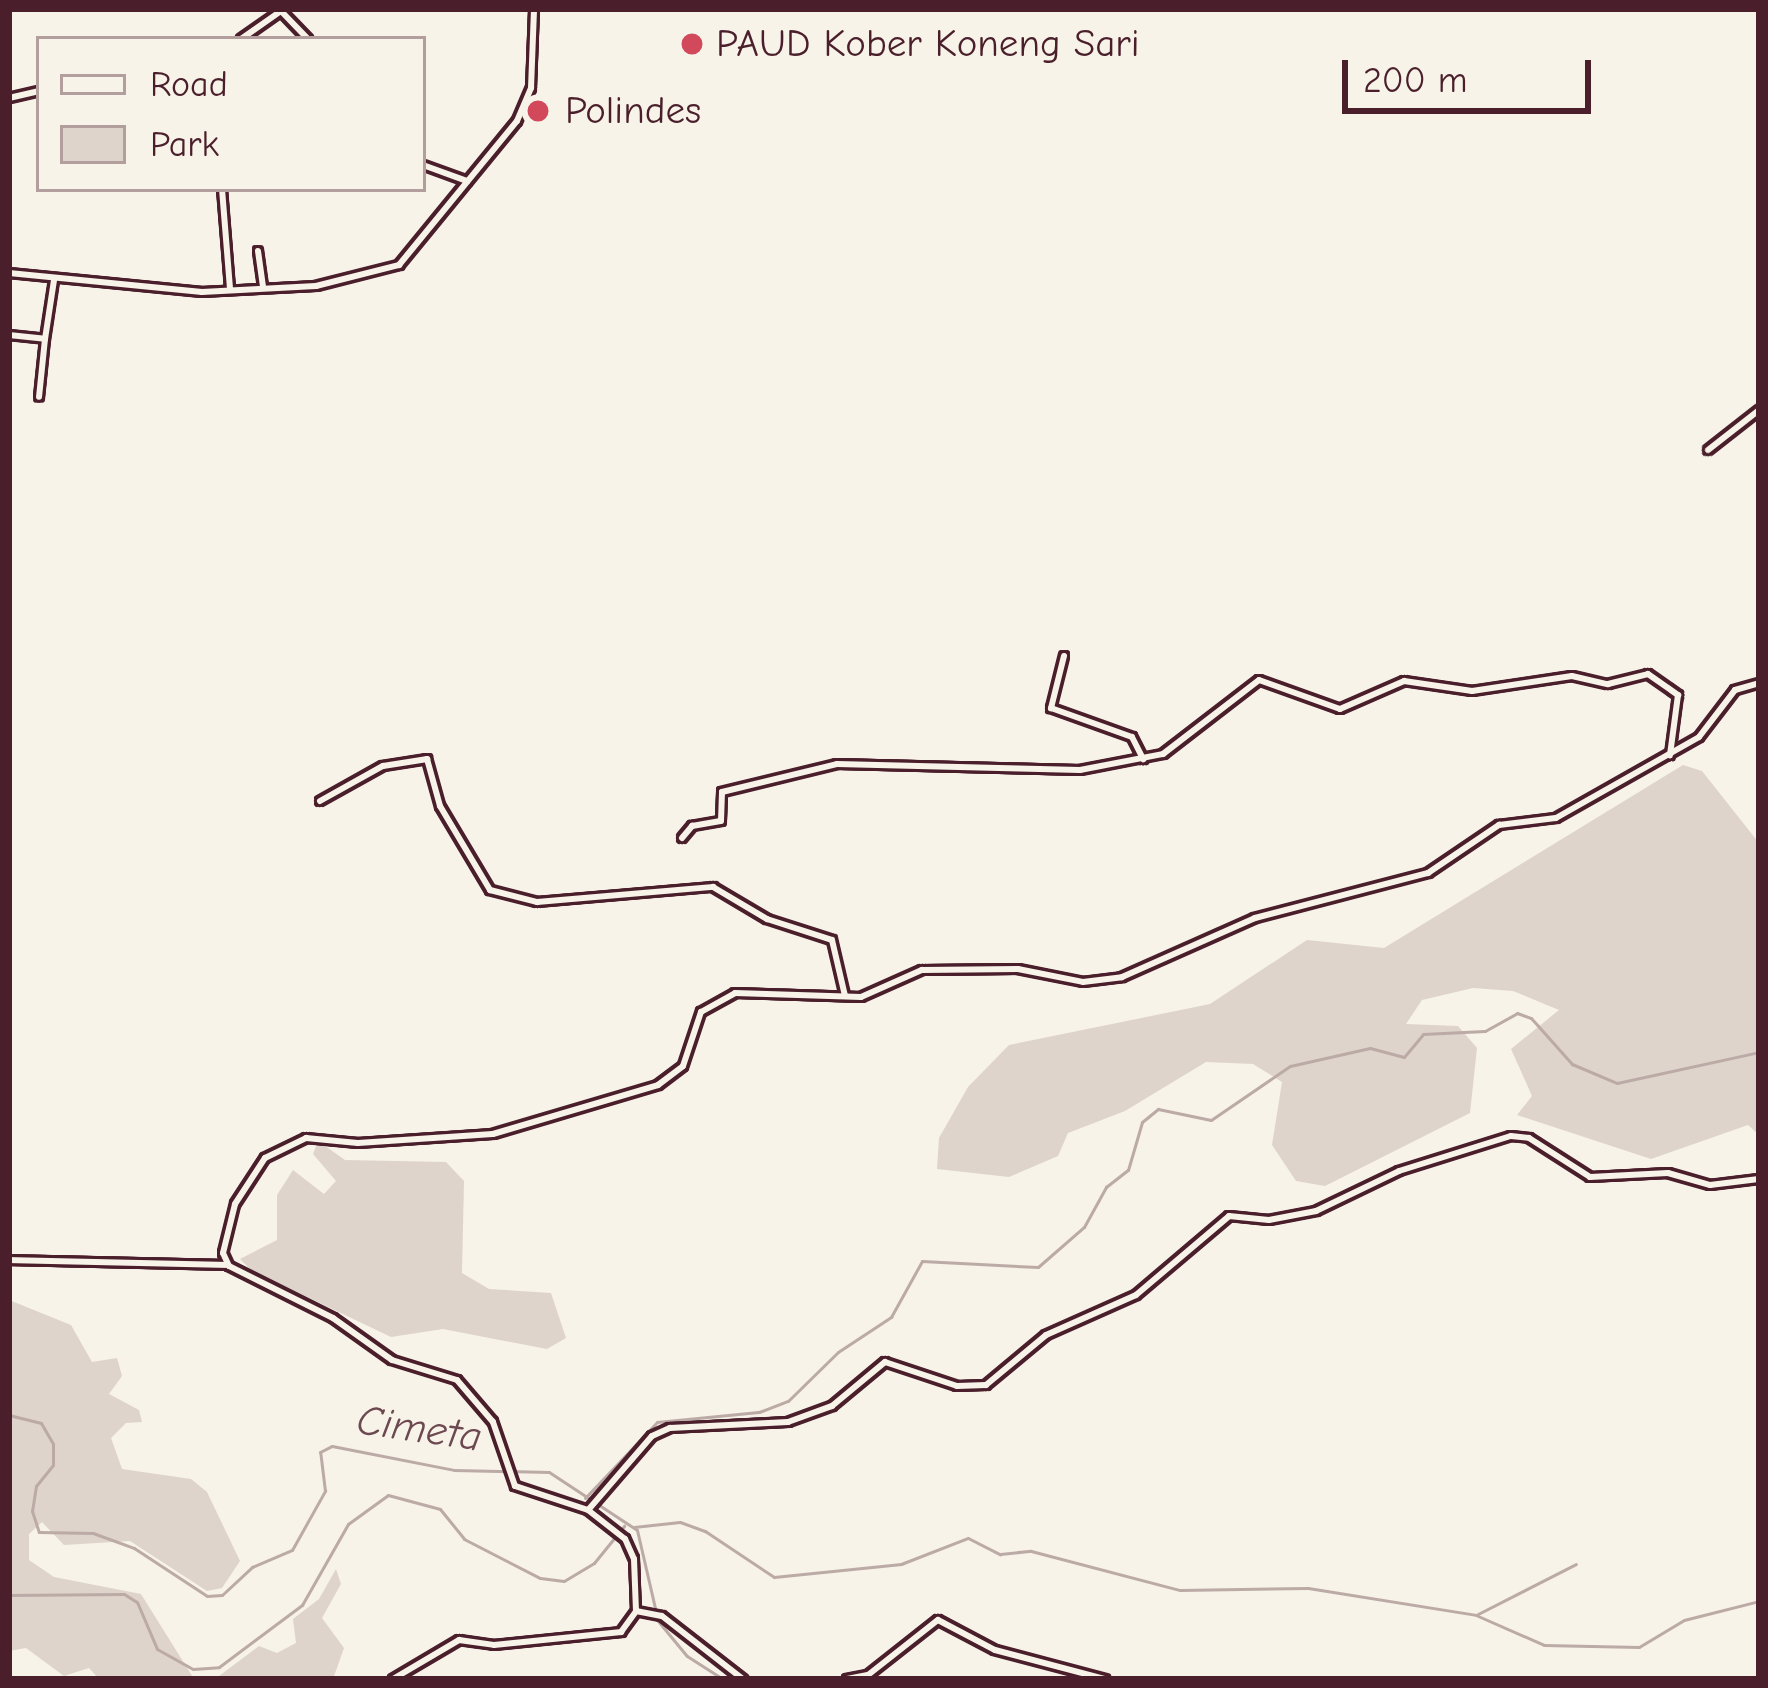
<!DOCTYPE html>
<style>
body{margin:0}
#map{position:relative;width:1768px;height:1688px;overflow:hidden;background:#f7f3e8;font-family:"Comic Neue",sans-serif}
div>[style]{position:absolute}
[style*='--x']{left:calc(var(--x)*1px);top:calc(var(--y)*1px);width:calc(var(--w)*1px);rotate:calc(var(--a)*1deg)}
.green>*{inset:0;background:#ded4cc}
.stream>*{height:3px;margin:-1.5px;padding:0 1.5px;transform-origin:1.5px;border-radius:1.5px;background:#bcaaa7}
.roads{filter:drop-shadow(3px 0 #4a1f2b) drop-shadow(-3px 0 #4a1f2b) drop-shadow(0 3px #4a1f2b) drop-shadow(0 -3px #4a1f2b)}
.street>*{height:6px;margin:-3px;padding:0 3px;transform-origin:3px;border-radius:3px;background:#f7f3e8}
.dots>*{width:33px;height:33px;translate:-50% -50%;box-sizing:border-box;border:6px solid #f7f3e8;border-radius:50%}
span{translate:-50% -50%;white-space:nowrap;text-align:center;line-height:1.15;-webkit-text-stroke:9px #f7f3e8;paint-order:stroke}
.poi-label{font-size:39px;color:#4a1f2b}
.left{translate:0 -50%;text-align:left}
.water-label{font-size:42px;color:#6c4950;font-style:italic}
.frame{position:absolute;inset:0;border:12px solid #4a1f2b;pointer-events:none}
.legend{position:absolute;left:36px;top:36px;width:390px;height:156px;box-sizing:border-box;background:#f7f3e8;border:3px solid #b29e9c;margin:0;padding:15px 21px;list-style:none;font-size:36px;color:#4a1f2b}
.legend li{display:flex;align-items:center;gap:24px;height:60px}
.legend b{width:60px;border:3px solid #b29e9c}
.scale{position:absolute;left:1342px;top:60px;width:249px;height:54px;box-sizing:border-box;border:6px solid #4a1f2b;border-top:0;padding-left:15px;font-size:36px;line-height:42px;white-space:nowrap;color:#4a1f2b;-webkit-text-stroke:9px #f7f3e8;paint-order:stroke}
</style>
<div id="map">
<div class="green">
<i style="clip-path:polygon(1683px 765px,1702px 771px,1759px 843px,1759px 1135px,1748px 1125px,1651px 1159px,1517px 1115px,1532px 1096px,1511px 1049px,1559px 1010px,1513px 991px,1473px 988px,1422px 1000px,1406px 1024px,1458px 1026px,1477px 1048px,1470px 1113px,1325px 1186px,1296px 1181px,1272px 1145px,1282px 1082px,1253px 1064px,1206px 1062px,1125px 1111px,1068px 1133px,1058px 1156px,1009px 1177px,937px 1169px,939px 1138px,968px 1087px,1009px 1045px,1210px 1004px,1307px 940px,1384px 948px)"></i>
<i style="clip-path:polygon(318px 1141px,345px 1160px,446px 1162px,464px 1181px,462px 1273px,489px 1289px,551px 1293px,566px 1338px,547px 1349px,443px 1329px,391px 1337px,251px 1270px,240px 1259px,277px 1240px,277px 1195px,293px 1170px,324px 1194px,336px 1181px,313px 1154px)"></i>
<i style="clip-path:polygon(9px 1300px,71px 1325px,92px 1362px,117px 1358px,122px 1376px,109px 1394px,139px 1410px,142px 1422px,126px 1423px,111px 1438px,122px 1469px,191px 1479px,207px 1492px,240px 1561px,222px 1588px,207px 1591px,130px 1541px,64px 1545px,42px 1522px,29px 1534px,29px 1560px,54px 1577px,141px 1594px,194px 1679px,99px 1679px,89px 1668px,64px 1676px,26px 1648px,9px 1651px)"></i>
<i style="clip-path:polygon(336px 1569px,341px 1584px,322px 1618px,344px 1648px,333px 1679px,215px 1679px,259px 1646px,277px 1653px,296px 1643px,293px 1619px,319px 1599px)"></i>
</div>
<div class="stream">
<i style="--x:9;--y:1415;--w:33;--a:14"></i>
<i style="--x:41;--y:1423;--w:24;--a:60"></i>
<i style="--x:53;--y:1444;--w:21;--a:90"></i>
<i style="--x:53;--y:1465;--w:27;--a:129"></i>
<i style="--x:36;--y:1486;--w:25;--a:99"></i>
<i style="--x:32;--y:1511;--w:22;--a:72"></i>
<i style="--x:39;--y:1532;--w:54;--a:1.1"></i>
<i style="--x:93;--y:1533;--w:44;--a:20.1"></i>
<i style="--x:134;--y:1548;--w:87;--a:33.3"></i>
<i style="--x:207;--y:1596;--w:15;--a:-4"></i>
<i style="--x:222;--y:1595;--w:41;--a:-43"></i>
<i style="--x:252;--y:1567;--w:43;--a:-23"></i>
<i style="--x:292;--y:1550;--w:68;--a:-60.8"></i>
<i style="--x:325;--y:1491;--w:39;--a:-97"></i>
<i style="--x:320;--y:1452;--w:13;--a:-27"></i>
<i style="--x:332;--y:1446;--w:124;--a:11.1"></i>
<i style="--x:454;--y:1470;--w:95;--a:1.2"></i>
<i style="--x:549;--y:1472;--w:105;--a:33.4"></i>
<i style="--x:637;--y:1530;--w:93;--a:77"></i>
<i style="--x:658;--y:1621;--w:45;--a:50.4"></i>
<i style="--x:687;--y:1656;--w:43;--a:32.6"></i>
<i style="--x:585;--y:1498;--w:105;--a:-46.5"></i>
<i style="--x:657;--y:1422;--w:102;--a:-5.6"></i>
<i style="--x:759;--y:1412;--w:31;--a:-21"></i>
<i style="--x:788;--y:1401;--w:70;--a:-44.4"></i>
<i style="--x:838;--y:1352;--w:64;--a:-33.4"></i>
<i style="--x:891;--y:1317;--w:64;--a:-61"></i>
<i style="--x:922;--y:1261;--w:116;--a:3"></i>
<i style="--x:1038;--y:1267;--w:61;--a:-41"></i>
<i style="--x:1084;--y:1227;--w:46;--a:-61.2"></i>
<i style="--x:1106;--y:1187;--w:28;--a:-38"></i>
<i style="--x:1128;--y:1170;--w:50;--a:-73.7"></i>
<i style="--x:1142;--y:1122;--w:21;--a:-39"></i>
<i style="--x:1158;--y:1109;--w:54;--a:11.7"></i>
<i style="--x:1211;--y:1120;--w:96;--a:-34.4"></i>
<i style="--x:1290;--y:1066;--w:82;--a:-12.7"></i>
<i style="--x:1370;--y:1048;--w:35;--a:15"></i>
<i style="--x:1404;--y:1057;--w:30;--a:-50"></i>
<i style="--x:1423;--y:1034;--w:62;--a:-2.8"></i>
<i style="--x:1485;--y:1031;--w:37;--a:-29"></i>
<i style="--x:1517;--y:1013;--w:15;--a:20"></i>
<i style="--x:1531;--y:1018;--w:62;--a:48.3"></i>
<i style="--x:1572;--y:1064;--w:49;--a:22.9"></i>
<i style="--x:1617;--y:1083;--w:145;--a:-12.3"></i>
<i style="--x:634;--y:1527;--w:46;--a:-6.2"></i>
<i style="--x:680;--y:1522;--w:27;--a:20"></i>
<i style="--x:705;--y:1531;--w:83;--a:33.7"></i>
<i style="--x:774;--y:1577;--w:128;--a:-5.8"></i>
<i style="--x:901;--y:1564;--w:72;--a:-21.2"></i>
<i style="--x:968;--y:1538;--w:36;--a:27"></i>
<i style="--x:1000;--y:1554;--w:31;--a:-6"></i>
<i style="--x:1031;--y:1551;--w:154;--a:14.7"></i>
<i style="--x:1180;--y:1590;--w:128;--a:-0.9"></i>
<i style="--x:1308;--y:1588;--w:170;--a:9.1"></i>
<i style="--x:1476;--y:1615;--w:112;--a:-27"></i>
<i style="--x:9;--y:1595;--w:115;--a:-0.5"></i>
<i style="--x:124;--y:1594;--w:15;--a:32"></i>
<i style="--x:137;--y:1602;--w:51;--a:66.9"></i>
<i style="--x:157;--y:1649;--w:41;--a:29.1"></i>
<i style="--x:193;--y:1669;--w:26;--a:-4"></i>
<i style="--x:219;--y:1667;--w:104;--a:-36.8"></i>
<i style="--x:302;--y:1605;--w:93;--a:-60.4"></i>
<i style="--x:348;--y:1524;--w:49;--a:-35.9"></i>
<i style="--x:388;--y:1495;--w:54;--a:15.1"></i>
<i style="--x:440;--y:1509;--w:38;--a:51"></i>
<i style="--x:464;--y:1539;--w:85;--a:27.2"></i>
<i style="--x:540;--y:1578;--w:24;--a:7"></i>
<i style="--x:564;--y:1581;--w:35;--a:-31"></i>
<i style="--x:594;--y:1563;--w:48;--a:-51"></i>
<i style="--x:1478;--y:1616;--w:72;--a:23.7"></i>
<i style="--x:1544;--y:1645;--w:95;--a:1.2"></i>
<i style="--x:1639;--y:1647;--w:52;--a:-31"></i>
<i style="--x:1684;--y:1620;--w:77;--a:-14.2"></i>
</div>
<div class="roads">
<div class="street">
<i style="--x:241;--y:39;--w:49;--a:-35"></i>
<i style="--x:281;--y:11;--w:39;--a:46"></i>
<i style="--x:9;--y:98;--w:31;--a:-13"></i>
<i style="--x:423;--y:165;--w:47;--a:20"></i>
<i style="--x:222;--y:189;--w:100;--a:85.4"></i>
<i style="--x:258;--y:251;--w:35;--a:82"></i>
<i style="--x:9;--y:273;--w:194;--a:5.6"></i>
<i style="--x:202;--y:292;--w:114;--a:-3"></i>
<i style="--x:316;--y:286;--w:86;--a:-14.2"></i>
<i style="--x:399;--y:265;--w:186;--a:-50.7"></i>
<i style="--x:517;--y:121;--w:36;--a:-67"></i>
<i style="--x:531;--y:88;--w:79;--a:-87.8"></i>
<i style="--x:9;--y:335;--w:36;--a:6"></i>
<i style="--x:45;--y:339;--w:58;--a:95.9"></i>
<i style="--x:45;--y:339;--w:60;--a:-81.3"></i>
<i style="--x:1708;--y:450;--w:65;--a:-38.1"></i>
<i style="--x:1064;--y:656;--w:54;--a:104"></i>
<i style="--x:1051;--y:708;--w:86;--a:19.7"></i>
<i style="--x:1132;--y:737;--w:25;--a:63"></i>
<i style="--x:320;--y:801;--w:72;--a:-29.1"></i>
<i style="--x:383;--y:766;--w:45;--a:-9"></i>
<i style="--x:427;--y:759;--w:49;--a:74.5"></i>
<i style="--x:440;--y:806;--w:98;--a:59.2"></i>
<i style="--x:490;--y:890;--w:49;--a:14.3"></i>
<i style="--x:537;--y:902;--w:177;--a:-4.9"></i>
<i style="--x:713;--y:887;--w:63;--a:30.7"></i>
<i style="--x:767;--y:919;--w:68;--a:17.9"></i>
<i style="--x:832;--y:940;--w:57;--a:76.9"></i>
<i style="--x:682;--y:838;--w:16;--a:-50"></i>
<i style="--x:692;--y:826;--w:29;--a:-10"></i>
<i style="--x:721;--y:821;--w:29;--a:-88"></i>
<i style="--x:722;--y:792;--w:118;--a:-13.7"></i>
<i style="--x:837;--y:764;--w:243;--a:1.4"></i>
<i style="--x:1080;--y:770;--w:85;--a:-10.9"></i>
<i style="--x:1163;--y:754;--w:121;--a:-37.6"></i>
<i style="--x:1259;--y:680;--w:86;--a:19.7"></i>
<i style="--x:1340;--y:709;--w:70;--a:-23.6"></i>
<i style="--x:1404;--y:681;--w:69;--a:8.4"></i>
<i style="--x:1472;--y:691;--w:101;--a:-8.5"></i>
<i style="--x:1572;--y:676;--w:37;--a:13"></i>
<i style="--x:1608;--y:684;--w:41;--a:-14"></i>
<i style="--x:1648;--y:674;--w:37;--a:35"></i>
<i style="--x:1678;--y:695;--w:61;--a:97.6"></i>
<i style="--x:9;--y:1260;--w:217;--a:1.3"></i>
<i style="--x:589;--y:1509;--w:96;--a:-49.2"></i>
<i style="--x:652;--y:1436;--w:20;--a:-24"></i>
<i style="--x:670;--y:1428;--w:118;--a:-2.9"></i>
<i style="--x:788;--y:1422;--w:47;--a:-20"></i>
<i style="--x:832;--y:1406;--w:69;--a:-39.7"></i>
<i style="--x:885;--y:1362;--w:76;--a:18.4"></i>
<i style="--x:957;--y:1386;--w:29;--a:-2"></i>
<i style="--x:986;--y:1385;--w:78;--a:-39.8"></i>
<i style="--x:1046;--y:1335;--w:98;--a:-24"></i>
<i style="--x:1136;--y:1295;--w:122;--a:-40.3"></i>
<i style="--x:1229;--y:1216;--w:40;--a:5.7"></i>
<i style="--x:1269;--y:1220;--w:48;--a:-10.8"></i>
<i style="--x:1316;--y:1211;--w:92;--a:-25.7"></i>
<i style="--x:1399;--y:1171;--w:117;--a:-17.4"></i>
<i style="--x:1511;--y:1136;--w:18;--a:6"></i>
<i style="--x:1529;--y:1138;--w:72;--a:32.6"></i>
<i style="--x:1590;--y:1177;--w:78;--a:-2.9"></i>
<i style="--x:1668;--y:1173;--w:44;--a:15.9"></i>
<i style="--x:1710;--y:1185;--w:49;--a:-7"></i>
<i style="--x:636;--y:1611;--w:26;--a:11"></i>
<i style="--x:662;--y:1616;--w:103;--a:37.9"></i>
<i style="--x:393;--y:1679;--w:77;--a:-30.6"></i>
<i style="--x:459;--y:1640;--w:35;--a:8"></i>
<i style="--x:494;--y:1645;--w:128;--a:-5.8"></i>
<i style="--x:621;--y:1632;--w:26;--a:-54"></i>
<i style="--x:636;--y:1611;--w:52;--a:-92.2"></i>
<i style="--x:634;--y:1559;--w:22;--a:-114"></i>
<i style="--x:625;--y:1539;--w:47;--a:-141.9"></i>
<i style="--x:588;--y:1510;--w:77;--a:-161.8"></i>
<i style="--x:515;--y:1486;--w:68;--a:-109"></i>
<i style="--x:493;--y:1422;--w:55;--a:-130.6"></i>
<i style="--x:457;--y:1380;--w:68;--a:-162.9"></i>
<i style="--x:392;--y:1360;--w:72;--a:-144.6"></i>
<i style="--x:333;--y:1318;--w:116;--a:-153.4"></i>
<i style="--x:229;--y:1266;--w:14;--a:-115"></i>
<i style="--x:223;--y:1253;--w:50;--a:-76.2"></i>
<i style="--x:235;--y:1204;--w:55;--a:-56.9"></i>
<i style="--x:265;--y:1158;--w:46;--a:-26"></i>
<i style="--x:306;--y:1138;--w:52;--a:5.5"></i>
<i style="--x:358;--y:1143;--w:135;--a:-3.8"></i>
<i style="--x:493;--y:1134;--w:172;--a:-16.5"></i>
<i style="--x:658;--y:1085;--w:31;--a:-37"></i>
<i style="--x:683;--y:1066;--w:57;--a:-71.6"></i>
<i style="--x:701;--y:1012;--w:39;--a:-29"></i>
<i style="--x:735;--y:993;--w:126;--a:1.8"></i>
<i style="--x:861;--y:997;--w:67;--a:-23.9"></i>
<i style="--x:922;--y:970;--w:96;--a:-0.6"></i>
<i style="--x:1018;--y:969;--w:66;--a:11.3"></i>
<i style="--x:1083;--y:982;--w:39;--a:-7"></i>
<i style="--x:1122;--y:977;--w:145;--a:-23.9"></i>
<i style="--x:1255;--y:918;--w:179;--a:-14.6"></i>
<i style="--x:1428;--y:873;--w:86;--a:-34.1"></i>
<i style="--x:1499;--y:825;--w:57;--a:-7"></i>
<i style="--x:1556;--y:818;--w:164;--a:-29.5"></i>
<i style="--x:1699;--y:737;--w:59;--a:-52.5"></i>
<i style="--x:1735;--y:690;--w:25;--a:-16"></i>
<i style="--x:847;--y:1679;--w:21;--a:-11"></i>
<i style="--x:868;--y:1675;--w:89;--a:-38.2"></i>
<i style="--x:938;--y:1620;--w:64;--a:27.8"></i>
<i style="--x:995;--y:1650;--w:114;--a:14.8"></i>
</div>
</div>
<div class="dots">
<i style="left:692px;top:44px;background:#d1495b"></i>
<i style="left:538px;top:111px;background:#d1495b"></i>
</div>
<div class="poi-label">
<span class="left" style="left:716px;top:44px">PAUD Kober Koneng Sari</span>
<span class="left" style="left:565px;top:111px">Polindes</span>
</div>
<div class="water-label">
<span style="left:419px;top:1429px;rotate:8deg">Cimeta</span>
</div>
<div class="frame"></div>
<ul class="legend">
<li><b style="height:15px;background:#f7f3e8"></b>Road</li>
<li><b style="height:33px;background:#ded4cc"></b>Park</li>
</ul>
<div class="scale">200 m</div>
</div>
